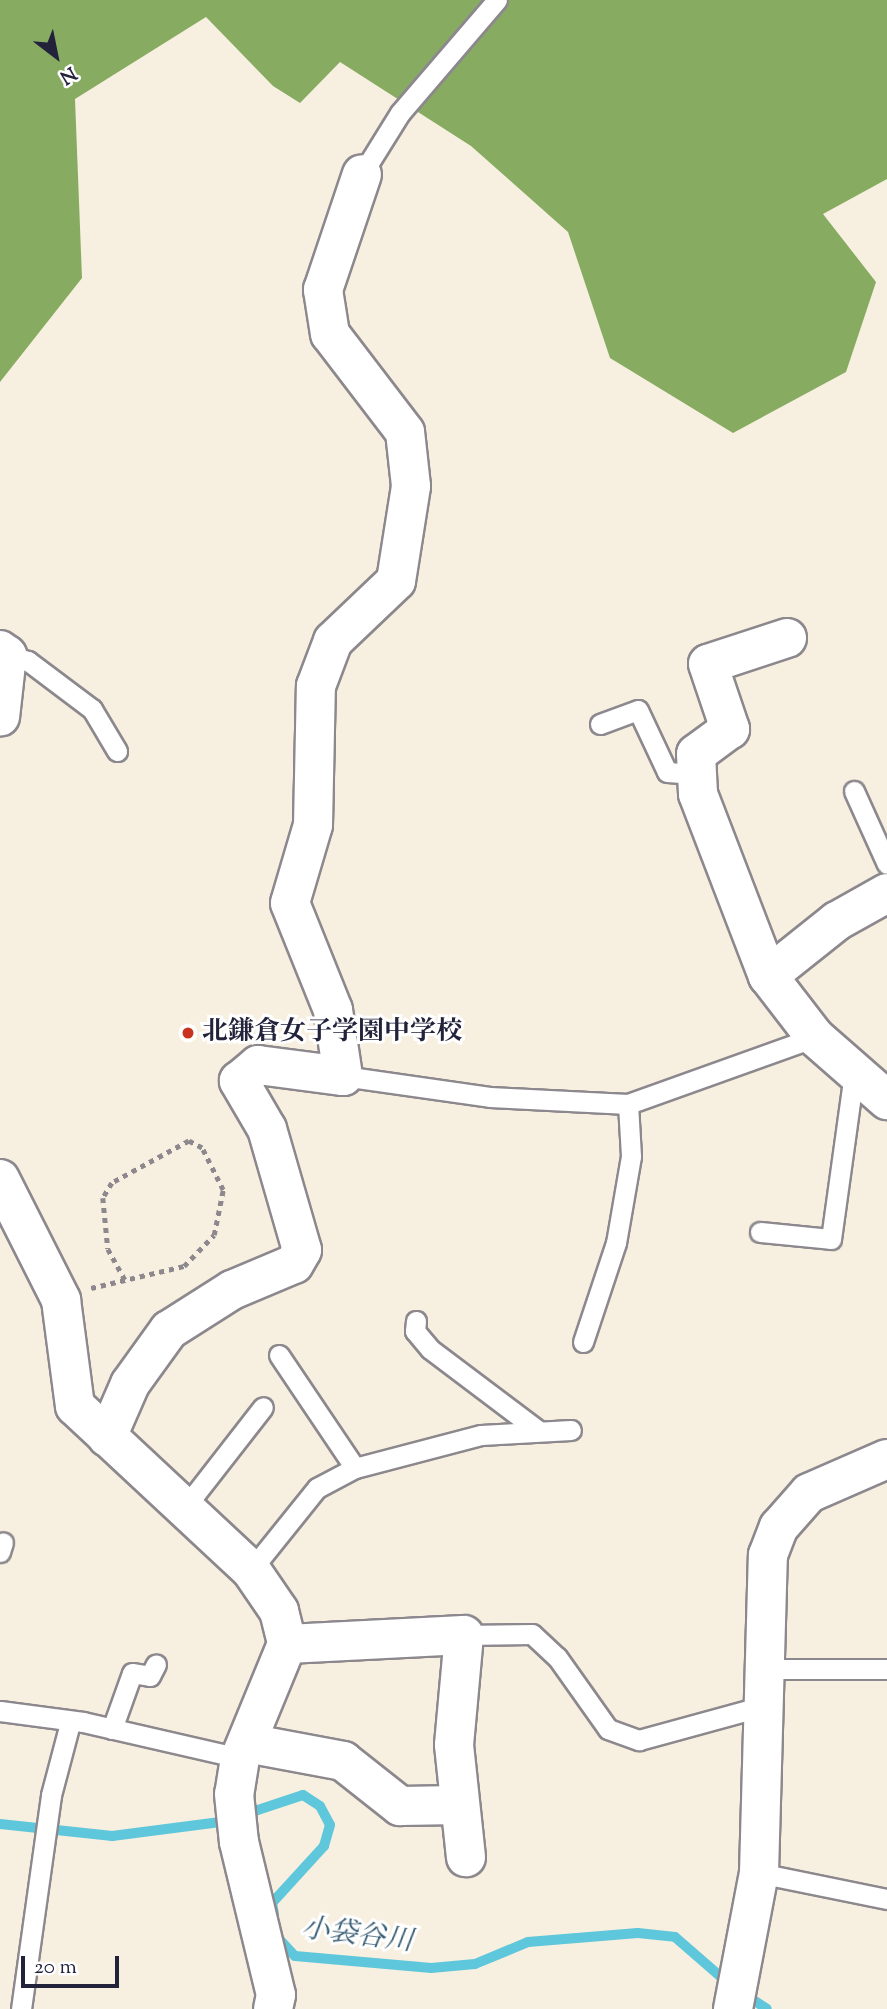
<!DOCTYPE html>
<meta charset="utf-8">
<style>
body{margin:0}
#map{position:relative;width:887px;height:2009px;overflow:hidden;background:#f7efdf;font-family:"Sorts Mill Goudy","Noto Serif JP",serif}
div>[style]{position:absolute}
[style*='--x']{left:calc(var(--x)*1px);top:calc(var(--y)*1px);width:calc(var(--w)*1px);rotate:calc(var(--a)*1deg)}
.forest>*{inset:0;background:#87ac61}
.stream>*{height:10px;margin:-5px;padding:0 5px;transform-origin:5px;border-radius:5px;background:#5ec7db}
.path>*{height:4.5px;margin-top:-2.25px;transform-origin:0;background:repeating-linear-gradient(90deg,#8c888d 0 5px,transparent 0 10px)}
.roads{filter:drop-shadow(2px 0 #8c888d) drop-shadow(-2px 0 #8c888d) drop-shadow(0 2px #8c888d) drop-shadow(0 -2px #8c888d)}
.lane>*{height:19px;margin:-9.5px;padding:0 9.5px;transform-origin:9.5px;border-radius:9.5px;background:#fff}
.street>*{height:38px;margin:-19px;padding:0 19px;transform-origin:19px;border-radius:19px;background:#fff}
.dots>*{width:19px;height:19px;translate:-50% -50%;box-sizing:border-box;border:4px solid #fff;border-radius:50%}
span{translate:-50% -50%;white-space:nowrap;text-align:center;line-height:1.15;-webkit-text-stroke:6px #fff;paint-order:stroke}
.poi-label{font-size:26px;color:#22223b;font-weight:700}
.left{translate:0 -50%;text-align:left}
.water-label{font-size:28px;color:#375c73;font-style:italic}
.north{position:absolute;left:21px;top:21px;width:70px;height:70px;-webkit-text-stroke:5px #fff;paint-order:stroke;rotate:148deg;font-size:19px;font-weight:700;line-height:28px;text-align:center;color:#22223b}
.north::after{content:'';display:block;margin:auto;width:24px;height:32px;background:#22223b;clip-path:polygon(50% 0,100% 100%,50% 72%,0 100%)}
.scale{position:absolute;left:21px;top:1956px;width:98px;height:32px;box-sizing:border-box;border:4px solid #22223b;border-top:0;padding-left:9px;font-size:21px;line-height:24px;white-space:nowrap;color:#22223b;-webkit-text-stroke:5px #fff;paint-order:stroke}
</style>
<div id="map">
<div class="forest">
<i style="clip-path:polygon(0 0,887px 0,887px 179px,823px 214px,876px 282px,846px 372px,733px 433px,610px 358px,568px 232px,471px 146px,340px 62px,300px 103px,273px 86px,206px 17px,75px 99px,82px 278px,0 382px)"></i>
</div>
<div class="stream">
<i style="--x:246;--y:1814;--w:60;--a:-18.4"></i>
<i style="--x:303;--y:1795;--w:20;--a:33"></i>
<i style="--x:320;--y:1806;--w:21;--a:62"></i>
<i style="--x:330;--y:1825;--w:22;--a:106"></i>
<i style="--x:324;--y:1846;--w:77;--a:132.4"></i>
<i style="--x:272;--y:1903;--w:11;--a:80"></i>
<i style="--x:0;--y:1824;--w:113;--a:6.1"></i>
<i style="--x:112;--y:1836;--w:117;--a:-7.4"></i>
<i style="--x:279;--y:1939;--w:23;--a:47"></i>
<i style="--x:295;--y:1956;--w:137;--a:5"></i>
<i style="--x:431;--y:1968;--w:44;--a:-5.2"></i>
<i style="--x:475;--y:1964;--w:57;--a:-22.5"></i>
<i style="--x:528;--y:1942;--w:110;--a:-4.7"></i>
<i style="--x:638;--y:1933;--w:37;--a:6"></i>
<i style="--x:675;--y:1937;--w:72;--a:41"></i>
<i style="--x:744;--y:1994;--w:27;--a:33"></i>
</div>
<div class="path">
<i style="--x:91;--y:1288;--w:96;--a:-13.3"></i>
<i style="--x:184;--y:1266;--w:43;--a:-45.9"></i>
<i style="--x:214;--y:1235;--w:46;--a:-78.7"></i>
<i style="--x:223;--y:1190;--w:47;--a:-116.6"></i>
<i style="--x:202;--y:1148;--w:15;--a:-152"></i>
<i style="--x:189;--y:1141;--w:88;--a:151.4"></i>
<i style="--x:112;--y:1183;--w:17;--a:121"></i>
<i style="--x:103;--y:1198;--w:51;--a:84.4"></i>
<i style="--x:108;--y:1249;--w:35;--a:61"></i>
</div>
<div class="roads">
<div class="lane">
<i style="--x:362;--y:174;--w:72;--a:-58.1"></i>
<i style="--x:400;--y:113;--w:149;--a:-49.4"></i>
<i style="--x:7;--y:655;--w:22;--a:16"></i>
<i style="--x:28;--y:661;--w:80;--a:36.9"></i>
<i style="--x:92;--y:709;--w:49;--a:59.2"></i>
<i style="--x:600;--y:724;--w:40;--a:-20.2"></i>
<i style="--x:638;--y:710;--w:68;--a:64.9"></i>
<i style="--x:667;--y:772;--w:30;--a:4"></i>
<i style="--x:854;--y:791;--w:80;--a:65.7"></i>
<i style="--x:343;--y:1076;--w:148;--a:8.1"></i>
<i style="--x:490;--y:1097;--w:138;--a:2.9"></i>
<i style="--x:628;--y:1104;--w:199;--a:-19.7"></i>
<i style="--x:760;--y:1232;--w:71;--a:5.6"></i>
<i style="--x:831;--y:1239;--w:167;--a:-82.1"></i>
<i style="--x:416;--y:1321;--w:10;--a:96"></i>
<i style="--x:415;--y:1331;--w:23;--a:50"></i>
<i style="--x:430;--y:1349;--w:136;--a:37"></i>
<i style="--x:583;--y:1342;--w:104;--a:-71.6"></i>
<i style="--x:616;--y:1243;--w:88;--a:-80.2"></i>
<i style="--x:631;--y:1156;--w:52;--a:-93.3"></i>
<i style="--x:279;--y:1355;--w:136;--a:56.1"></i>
<i style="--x:186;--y:1506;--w:125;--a:-52.1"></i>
<i style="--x:0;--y:1552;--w:10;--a:-73"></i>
<i style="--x:251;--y:1570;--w:105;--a:-51.2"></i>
<i style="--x:317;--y:1488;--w:43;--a:-27.8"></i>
<i style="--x:355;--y:1468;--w:130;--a:-14.7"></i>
<i style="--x:481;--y:1435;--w:90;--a:-3.2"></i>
<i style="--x:464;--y:1635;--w:68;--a:-0.8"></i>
<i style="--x:532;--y:1634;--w:34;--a:43"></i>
<i style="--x:557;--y:1657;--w:88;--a:54.7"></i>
<i style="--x:608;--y:1729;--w:33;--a:20"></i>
<i style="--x:639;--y:1740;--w:125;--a:-15.3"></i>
<i style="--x:763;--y:1669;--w:124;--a:0"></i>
<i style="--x:0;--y:1711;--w:84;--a:7.5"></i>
<i style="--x:83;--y:1722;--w:161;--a:12.9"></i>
<i style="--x:112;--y:1729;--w:59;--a:-70.3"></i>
<i style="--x:132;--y:1673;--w:18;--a:9"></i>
<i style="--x:150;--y:1676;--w:13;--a:-63"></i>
<i style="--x:759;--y:1873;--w:131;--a:11.5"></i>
<i style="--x:21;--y:2009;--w:216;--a:-82"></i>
<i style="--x:51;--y:1795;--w:74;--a:-75.2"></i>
</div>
<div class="street">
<i style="--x:787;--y:638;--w:83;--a:161.8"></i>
<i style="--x:708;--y:664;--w:69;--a:71.3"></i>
<i style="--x:730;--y:729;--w:42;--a:143.7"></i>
<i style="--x:696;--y:754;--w:40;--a:87.1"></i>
<i style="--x:698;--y:794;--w:195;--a:69"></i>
<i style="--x:768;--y:976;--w:77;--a:52.4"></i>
<i style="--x:815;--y:1037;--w:96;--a:41.2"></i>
<i style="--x:0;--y:650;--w:9;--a:36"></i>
<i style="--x:7;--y:655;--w:62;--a:96.4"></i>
<i style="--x:768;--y:976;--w:88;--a:-38.6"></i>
<i style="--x:837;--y:921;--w:57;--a:-29.2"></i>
<i style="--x:0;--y:1179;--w:136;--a:63.2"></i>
<i style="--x:61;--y:1300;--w:107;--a:82.5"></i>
<i style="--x:75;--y:1406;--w:241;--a:43"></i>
<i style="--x:251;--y:1570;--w:50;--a:55.7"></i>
<i style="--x:279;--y:1611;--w:34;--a:76"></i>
<i style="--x:287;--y:1644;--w:123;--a:112.4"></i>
<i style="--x:240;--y:1758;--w:36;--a:99"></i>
<i style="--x:234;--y:1794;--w:48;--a:84.1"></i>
<i style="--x:239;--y:1842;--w:157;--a:76.4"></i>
<i style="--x:276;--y:1995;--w:14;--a:102"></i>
<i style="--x:107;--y:1437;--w:58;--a:-66.5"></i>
<i style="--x:130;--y:1384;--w:67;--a:-54.2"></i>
<i style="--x:169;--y:1330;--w:75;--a:-32.4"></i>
<i style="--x:232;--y:1290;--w:67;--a:-22.8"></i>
<i style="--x:294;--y:1264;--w:16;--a:-60"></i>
<i style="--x:302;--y:1250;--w:126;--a:-106.1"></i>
<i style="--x:267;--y:1129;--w:56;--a:-120.3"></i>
<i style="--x:239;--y:1081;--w:25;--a:-40"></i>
<i style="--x:258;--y:1065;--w:86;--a:7.4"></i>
<i style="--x:343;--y:1076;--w:67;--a:-98.6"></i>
<i style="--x:333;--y:1010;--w:115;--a:-111.9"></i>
<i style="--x:290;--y:903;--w:81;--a:-73.6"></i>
<i style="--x:313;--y:825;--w:139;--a:-88.8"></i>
<i style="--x:316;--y:686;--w:48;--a:-69.3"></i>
<i style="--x:333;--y:641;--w:87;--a:-43.6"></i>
<i style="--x:396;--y:581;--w:96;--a:-81"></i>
<i style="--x:411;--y:486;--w:54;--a:-96.3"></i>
<i style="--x:405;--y:432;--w:123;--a:-127.4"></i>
<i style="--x:330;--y:334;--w:45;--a:-99"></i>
<i style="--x:323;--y:290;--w:122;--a:-71.4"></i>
<i style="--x:287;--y:1644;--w:177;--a:-2.9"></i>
<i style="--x:464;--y:1635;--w:110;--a:95.2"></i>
<i style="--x:454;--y:1745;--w:113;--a:83.9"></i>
<i style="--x:247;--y:1743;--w:98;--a:10.6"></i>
<i style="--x:343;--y:1761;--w:73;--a:38.3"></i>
<i style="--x:400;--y:1806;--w:59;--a:-1"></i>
<i style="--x:733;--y:2009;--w:138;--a:-79.2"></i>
<i style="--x:759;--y:1873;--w:318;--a:-88.4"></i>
<i style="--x:768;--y:1555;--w:30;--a:-69"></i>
<i style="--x:779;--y:1527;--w:45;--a:-48.6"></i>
<i style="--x:809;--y:1493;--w:85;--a:-23.6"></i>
</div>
</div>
<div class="dots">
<i style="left:188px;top:1033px;background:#c8321e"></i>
</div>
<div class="poi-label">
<span class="left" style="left:202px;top:1033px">北鎌倉女子学園中学校</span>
</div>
<div class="water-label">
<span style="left:357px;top:1936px;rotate:7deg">小袋谷川</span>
</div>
<div class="north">N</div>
<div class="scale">20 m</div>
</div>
